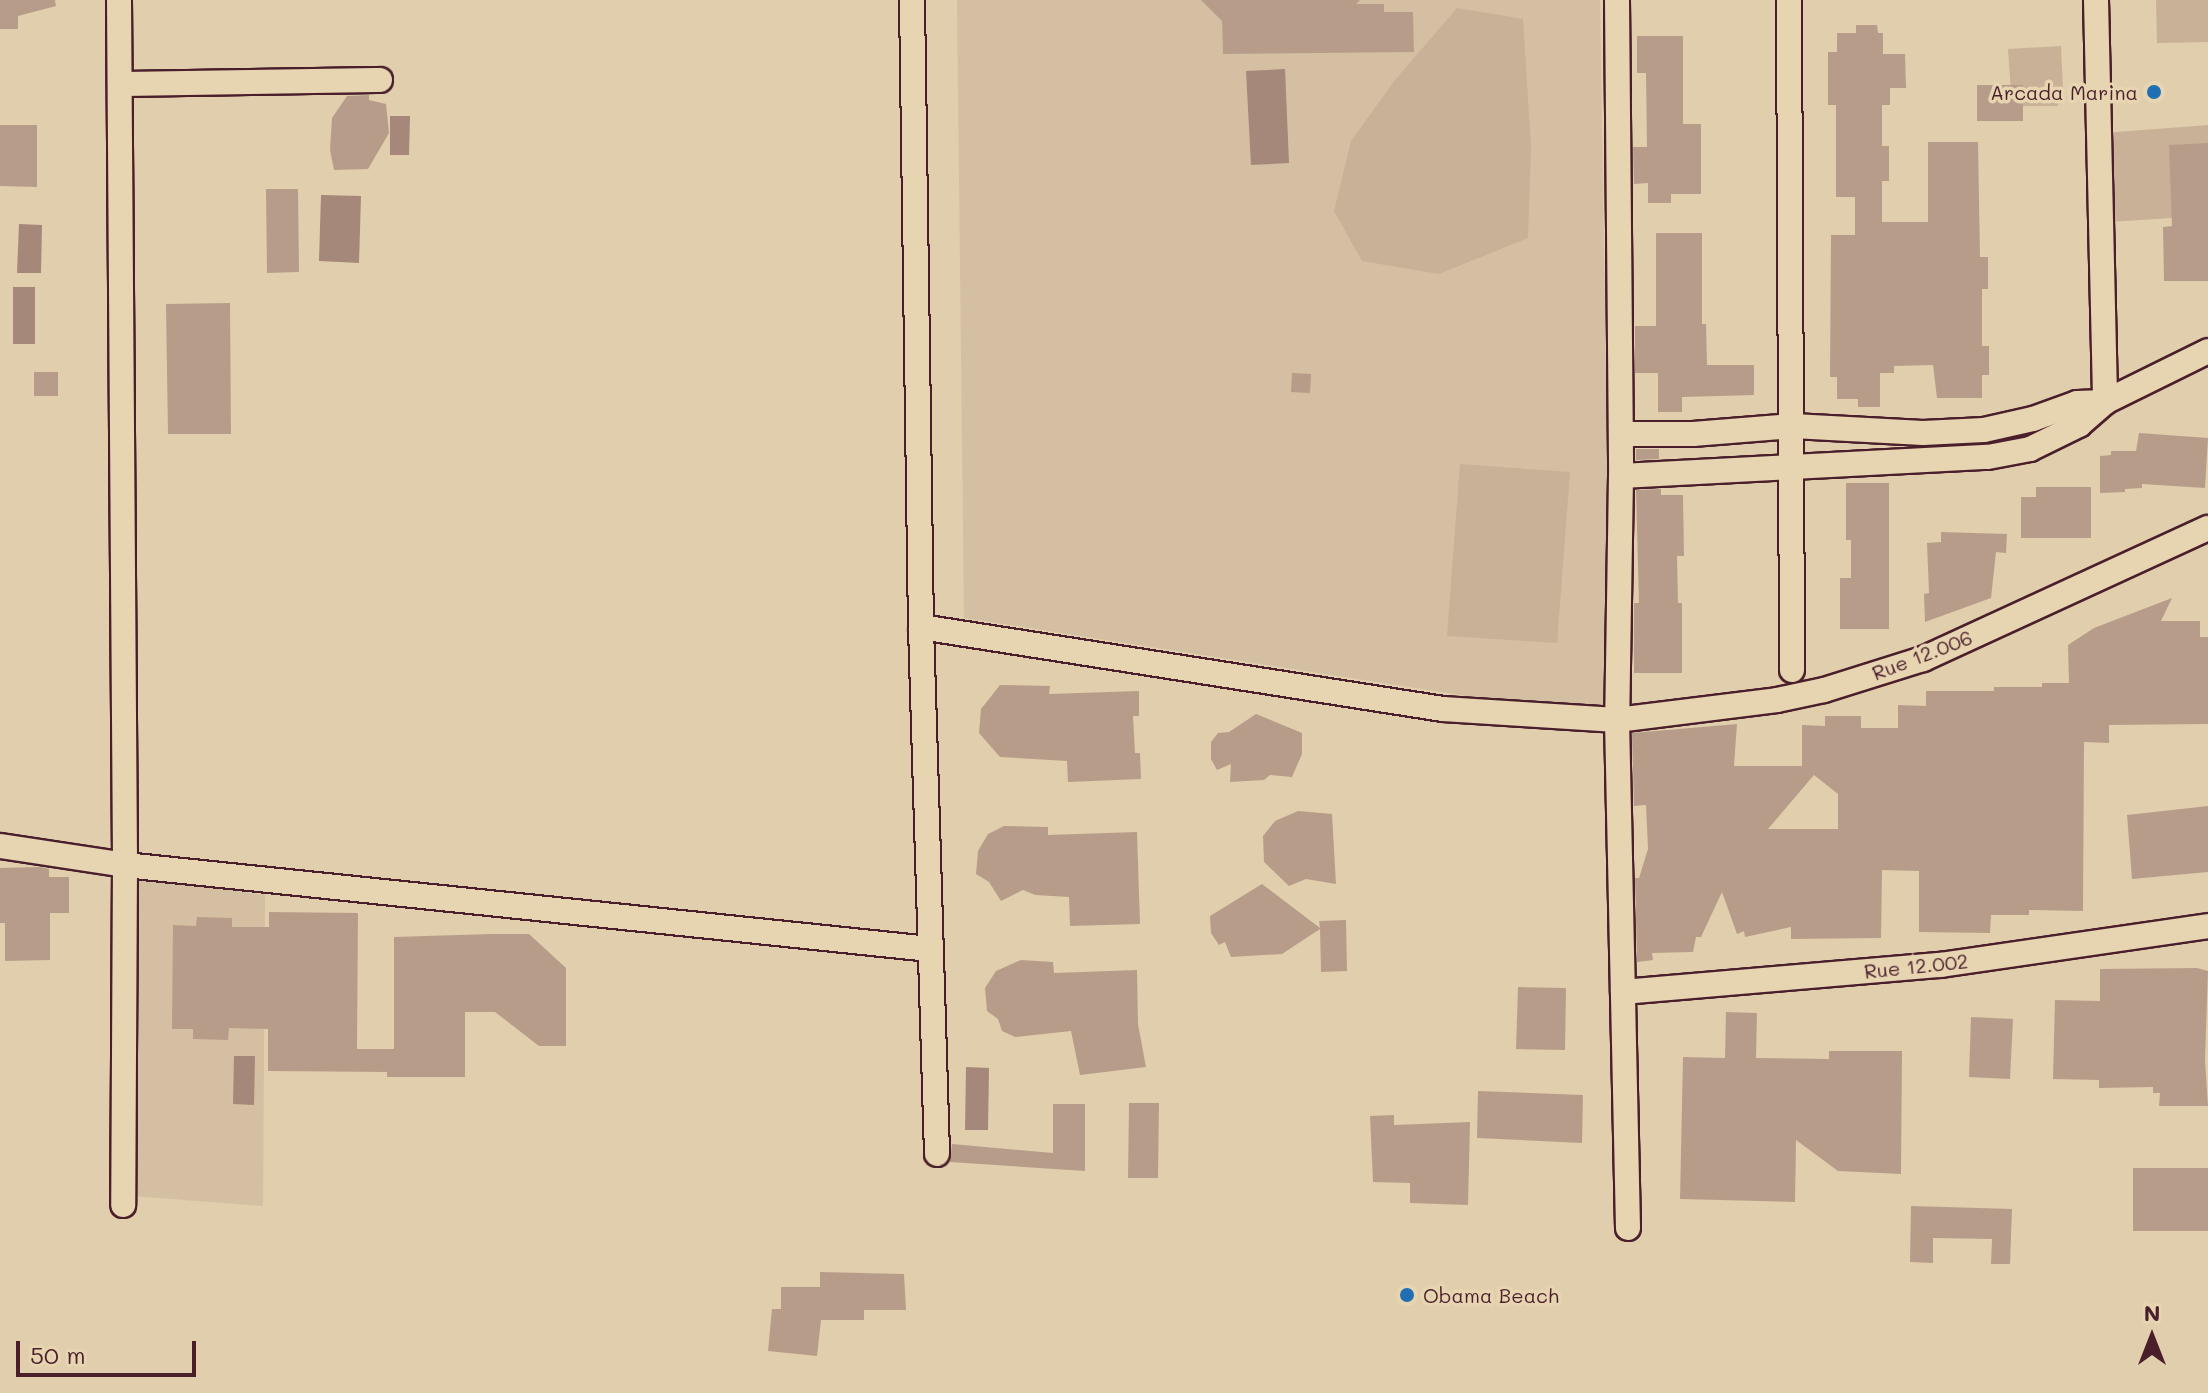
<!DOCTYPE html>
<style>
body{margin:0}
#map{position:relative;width:2208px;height:1393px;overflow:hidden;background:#e1cead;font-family:Mali,sans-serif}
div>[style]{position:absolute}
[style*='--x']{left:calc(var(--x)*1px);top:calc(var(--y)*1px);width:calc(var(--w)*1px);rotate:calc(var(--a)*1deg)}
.built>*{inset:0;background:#d4bfa2}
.green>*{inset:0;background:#c8b197}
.water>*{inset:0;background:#a58879}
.building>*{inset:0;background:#b79d89}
.roads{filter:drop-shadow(2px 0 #4a1f2b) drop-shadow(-2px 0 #4a1f2b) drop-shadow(0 2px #4a1f2b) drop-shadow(0 -2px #4a1f2b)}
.minor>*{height:24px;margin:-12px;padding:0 12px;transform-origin:12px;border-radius:12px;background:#e7d5b2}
.dots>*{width:22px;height:22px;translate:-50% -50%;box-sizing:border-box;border:4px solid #e7d5b2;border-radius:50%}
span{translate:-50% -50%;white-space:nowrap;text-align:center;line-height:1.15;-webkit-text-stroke:7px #e7d5b2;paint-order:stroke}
.poi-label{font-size:20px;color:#4a1f2b}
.right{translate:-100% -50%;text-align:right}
.left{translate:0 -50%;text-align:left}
.street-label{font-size:20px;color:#4a1f2b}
.north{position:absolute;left:2112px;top:1297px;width:80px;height:80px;-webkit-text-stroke:6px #e7d5b2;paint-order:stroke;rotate:0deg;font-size:22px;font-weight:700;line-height:32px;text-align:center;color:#4a1f2b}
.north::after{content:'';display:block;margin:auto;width:28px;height:36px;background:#4a1f2b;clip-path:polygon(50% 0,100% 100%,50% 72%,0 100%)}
.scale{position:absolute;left:16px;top:1341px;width:180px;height:36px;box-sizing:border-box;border:4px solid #4a1f2b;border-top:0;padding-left:10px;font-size:24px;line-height:28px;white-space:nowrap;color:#4a1f2b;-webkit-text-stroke:6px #e7d5b2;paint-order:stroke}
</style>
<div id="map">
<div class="built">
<i style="clip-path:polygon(957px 0,1600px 0,1611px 705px,1590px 715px,964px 618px)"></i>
<i style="clip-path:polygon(137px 877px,265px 895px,263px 1206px,132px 1196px)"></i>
</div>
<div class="green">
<i style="clip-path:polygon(2156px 0,2208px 0,2208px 42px,2157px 43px)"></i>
<i style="clip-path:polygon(1457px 8px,1523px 19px,1531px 147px,1528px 238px,1439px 274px,1362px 261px,1334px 211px,1351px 141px,1395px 80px)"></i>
<i style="clip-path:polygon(2061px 46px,2063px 89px,2059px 92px,2058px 106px,2012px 106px,2008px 49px)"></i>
<i style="clip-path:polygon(2208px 125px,2208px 147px,2187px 217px,2109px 222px,2104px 133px)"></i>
<i style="clip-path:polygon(1460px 464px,1570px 472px,1557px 643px,1447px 636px)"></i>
</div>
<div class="water">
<i style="clip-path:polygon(1285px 69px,1289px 163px,1251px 165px,1246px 71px)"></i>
<i style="clip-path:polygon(390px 116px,410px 116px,409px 155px,390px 155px)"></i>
<i style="clip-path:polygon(321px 195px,361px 196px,359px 263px,319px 261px)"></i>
<i style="clip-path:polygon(19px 224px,42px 225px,41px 273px,17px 273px)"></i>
<i style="clip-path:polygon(13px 287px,35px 287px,35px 344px,13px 344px)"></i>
<i style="clip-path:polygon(234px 1056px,255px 1056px,254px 1105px,233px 1104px)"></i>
<i style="clip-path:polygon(966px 1067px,989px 1068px,988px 1130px,965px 1130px)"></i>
</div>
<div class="building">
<i style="clip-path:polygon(0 0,55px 0,56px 6px,18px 16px,18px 29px,0 29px)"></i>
<i style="clip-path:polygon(1201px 0,1360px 0,1356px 4px,1384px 4px,1384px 12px,1413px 12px,1414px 52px,1223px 54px,1222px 21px)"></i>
<i style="clip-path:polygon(1856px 25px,1877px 25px,1878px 33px,1883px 33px,1883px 54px,1905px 54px,1906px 88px,1890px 88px,1890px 105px,1882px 105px,1882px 146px,1889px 146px,1889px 181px,1882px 181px,1882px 222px,1928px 222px,1928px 142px,1978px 142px,1980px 257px,1988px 257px,1988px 289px,1982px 289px,1982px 346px,1989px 346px,1989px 375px,1982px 375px,1982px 398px,1937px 398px,1933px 365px,1894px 366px,1894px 373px,1880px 373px,1880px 407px,1858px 407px,1858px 399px,1837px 399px,1837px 377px,1830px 377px,1831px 235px,1855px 235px,1855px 197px,1836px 197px,1836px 105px,1828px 105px,1828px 52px,1837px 52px,1837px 33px,1856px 33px)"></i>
<i style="clip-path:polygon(1637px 36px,1683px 36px,1683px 124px,1701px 124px,1701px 194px,1671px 194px,1671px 203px,1648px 203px,1648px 183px,1634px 184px,1633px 147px,1647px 147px,1646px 73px,1637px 73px)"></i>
<i style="clip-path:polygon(1977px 85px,2023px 85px,2023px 121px,1977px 121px)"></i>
<i style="clip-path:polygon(369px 95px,369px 100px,386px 104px,389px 133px,368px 169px,334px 170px,330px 150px,332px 118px,347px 96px)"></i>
<i style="clip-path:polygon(0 125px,37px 125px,37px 187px,0 186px)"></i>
<i style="clip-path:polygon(2208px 143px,2208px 281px,2164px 281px,2163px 227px,2172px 226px,2169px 145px)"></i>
<i style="clip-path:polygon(266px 189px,298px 189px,299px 272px,267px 273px)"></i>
<i style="clip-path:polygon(1656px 233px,1702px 233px,1702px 324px,1706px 324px,1707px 365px,1754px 365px,1754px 395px,1682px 397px,1682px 412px,1658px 412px,1658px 373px,1635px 373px,1635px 326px,1656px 326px)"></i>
<i style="clip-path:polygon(230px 303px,231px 434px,168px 434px,166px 304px)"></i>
<i style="clip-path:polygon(34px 372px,58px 372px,58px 396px,34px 396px)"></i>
<i style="clip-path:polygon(1292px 373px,1311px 374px,1310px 393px,1291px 392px)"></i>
<i style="clip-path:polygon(2139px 433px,2208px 438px,2205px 488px,2142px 484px,2142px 488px,2125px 489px,2125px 492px,2100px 493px,2100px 456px,2111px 455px,2111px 451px,2136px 451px)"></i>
<i style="clip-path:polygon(1636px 449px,1659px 449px,1659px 459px,1636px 460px)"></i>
<i style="clip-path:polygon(1846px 483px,1889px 483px,1889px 629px,1840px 629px,1840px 578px,1851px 578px,1851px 540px,1846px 540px)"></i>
<i style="clip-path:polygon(2036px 487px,2091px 487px,2091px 538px,2021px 538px,2021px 497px,2036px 497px)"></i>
<i style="clip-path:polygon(1661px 489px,1661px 495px,1683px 495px,1684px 556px,1677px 556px,1678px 603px,1682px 603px,1682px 673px,1634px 673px,1634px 603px,1639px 603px,1636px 490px)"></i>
<i style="clip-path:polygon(1941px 532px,2007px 534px,2006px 553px,1996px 552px,1991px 598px,1925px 622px,1924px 594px,1929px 593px,1927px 543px,1941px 542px)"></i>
<i style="clip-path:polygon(evenodd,2172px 598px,2161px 621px,2200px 621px,2200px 637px,2208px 637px,2208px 724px,2109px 725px,2109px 743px,2084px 742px,2083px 911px,2029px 910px,2029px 915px,1991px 915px,1990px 933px,1919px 932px,1919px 871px,1882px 870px,1881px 938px,1791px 939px,1791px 927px,1745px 937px,1744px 931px,1737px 934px,1722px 892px,1701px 937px,1696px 937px,1693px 952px,1652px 953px,1653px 960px,1637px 962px,1635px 878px,1639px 878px,1648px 849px,1646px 805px,1634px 806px,1632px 733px,1737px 724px,1734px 766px,1802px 766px,1802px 725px,1825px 726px,1825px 716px,1861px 716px,1861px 728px,1898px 728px,1898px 705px,1926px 706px,1926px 691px,1994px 691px,1994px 687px,2042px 687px,2042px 683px,2069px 683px,2068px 645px,2094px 628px,2172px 598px,1814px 775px,1838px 794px,1838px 829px,1768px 829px,1814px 775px)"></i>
<i style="clip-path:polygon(1000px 685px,1050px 686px,1049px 694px,1139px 691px,1139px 716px,1133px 716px,1135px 753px,1140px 753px,1141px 779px,1068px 782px,1067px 761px,1000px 757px,979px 733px,981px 709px)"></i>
<i style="clip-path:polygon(1256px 714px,1302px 733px,1302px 754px,1292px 777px,1270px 775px,1264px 780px,1230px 782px,1231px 764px,1217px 770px,1211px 759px,1211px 742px,1218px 733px,1229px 732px)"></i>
<i style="clip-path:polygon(2208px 806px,2208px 872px,2132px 879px,2127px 815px)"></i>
<i style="clip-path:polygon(1298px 811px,1332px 814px,1336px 884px,1306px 879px,1289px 886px,1264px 862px,1263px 836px,1275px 821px)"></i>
<i style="clip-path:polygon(1004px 826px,1048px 827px,1048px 835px,1137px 832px,1140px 924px,1070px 926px,1069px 897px,1035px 895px,1023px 890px,1001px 901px,989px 882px,976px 874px,978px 851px,988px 834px)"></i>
<i style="clip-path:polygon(0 868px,40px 867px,49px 869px,49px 877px,69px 877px,69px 913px,50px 913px,50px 960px,5px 961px,5px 923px,0 923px)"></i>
<i style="clip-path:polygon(1262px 884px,1320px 928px,1319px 921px,1346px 920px,1347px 971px,1321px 972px,1320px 929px,1282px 954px,1231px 957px,1225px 942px,1219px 945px,1211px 933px,1210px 916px)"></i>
<i style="clip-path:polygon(269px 912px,358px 913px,357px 1049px,394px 1049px,394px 937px,491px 934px,529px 934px,566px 968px,566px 1046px,539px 1046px,495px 1012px,465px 1012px,465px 1077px,387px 1077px,387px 1072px,268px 1071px,268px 1029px,229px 1028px,228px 1040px,193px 1039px,193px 1029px,172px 1029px,173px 925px,196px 926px,197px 917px,232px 918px,232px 927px,269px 927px)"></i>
<i style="clip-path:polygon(1021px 960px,1053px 962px,1054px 973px,1137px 970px,1138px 1024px,1146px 1067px,1080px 1075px,1071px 1031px,1015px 1037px,1002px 1031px,998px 1019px,987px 1011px,985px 988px,996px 971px)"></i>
<i style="clip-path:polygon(2197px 968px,2208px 971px,2205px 1060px,2208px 1106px,2159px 1106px,2160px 1093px,2153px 1093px,2153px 1087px,2099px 1088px,2099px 1080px,2053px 1079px,2055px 1000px,2100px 1001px,2100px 969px)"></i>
<i style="clip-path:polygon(1518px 987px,1566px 988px,1565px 1050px,1516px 1049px)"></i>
<i style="clip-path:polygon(1726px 1012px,1757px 1013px,1756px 1058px,1829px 1059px,1829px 1051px,1902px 1051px,1901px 1174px,1838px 1171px,1796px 1140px,1795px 1202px,1680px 1199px,1683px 1057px,1725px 1058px)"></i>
<i style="clip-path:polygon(1971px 1017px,2013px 1019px,2010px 1079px,1969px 1077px)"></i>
<i style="clip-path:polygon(1478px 1091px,1583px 1095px,1582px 1143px,1477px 1138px)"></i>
<i style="clip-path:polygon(1129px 1103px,1159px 1103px,1158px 1178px,1128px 1178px)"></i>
<i style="clip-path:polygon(1053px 1104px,1085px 1104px,1085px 1171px,950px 1162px,952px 1144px,1053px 1153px)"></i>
<i style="clip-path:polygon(1394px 1115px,1394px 1125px,1470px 1122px,1468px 1205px,1410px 1203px,1410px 1183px,1373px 1182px,1370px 1116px)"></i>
<i style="clip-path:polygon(2133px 1168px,2208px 1168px,2208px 1231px,2133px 1231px)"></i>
<i style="clip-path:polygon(1911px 1206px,2012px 1209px,2010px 1264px,1991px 1264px,1992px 1239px,1933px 1238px,1933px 1263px,1910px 1262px)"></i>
<i style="clip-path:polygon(820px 1272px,904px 1274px,906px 1310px,864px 1310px,864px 1320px,821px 1320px,817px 1356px,768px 1351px,772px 1309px,781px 1309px,781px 1287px,820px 1287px)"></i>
</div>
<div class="roads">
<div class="minor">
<i style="--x:119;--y:0;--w:865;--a:89.6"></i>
<i style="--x:125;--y:865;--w:340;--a:90.3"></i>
<i style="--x:912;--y:0;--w:627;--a:89.18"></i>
<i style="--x:921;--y:627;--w:527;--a:88.26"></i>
<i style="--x:1617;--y:0;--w:476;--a:89.5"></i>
<i style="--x:1621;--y:476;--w:244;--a:90.9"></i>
<i style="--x:1617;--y:720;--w:508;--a:88.76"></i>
<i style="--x:1789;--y:0;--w:670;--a:89.74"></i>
<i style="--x:2096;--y:0;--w:402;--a:88.7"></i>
<i style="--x:120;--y:84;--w:260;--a:-0.9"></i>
<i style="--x:1621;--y:434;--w:72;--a:0"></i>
<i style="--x:1693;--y:434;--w:100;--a:-4.6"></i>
<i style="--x:1793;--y:426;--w:130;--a:3.1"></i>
<i style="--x:1923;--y:433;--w:61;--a:-2.8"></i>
<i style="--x:1984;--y:430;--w:50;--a:-12.7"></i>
<i style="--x:2033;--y:419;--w:47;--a:-20"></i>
<i style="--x:2077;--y:403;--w:28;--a:-2"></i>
<i style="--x:1621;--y:476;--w:367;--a:-3"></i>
<i style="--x:1988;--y:457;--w:43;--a:-10.8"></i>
<i style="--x:2030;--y:449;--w:55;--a:-26.1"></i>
<i style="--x:2079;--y:425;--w:35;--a:-41"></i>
<i style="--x:2105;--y:402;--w:115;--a:-26.3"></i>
<i style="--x:921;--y:627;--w:528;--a:8.93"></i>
<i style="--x:1443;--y:709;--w:174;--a:3.6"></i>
<i style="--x:1617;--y:720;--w:161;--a:-7.1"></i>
<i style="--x:1777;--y:700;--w:48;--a:-12"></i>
<i style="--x:1824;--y:690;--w:104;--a:-17.4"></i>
<i style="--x:1923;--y:659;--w:314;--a:-24.7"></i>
<i style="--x:0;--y:846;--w:126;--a:8.6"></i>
<i style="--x:125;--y:865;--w:809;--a:5.96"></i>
<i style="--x:1623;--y:992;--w:319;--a:-4.9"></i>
<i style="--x:1941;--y:965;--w:270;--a:-8.3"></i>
</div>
</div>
<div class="dots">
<i style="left:2154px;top:92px;background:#1f6fb2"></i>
<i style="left:1407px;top:1295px;background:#1f6fb2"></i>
</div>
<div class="poi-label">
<span class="right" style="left:2138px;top:92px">Arcada Marina</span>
<span class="left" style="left:1423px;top:1295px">Obama Beach</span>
</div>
<div class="street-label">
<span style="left:1922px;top:655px;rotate:-21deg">Rue 12.006</span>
<span style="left:1916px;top:966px;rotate:-6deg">Rue 12.002</span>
</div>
<div class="north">N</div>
<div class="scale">50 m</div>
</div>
